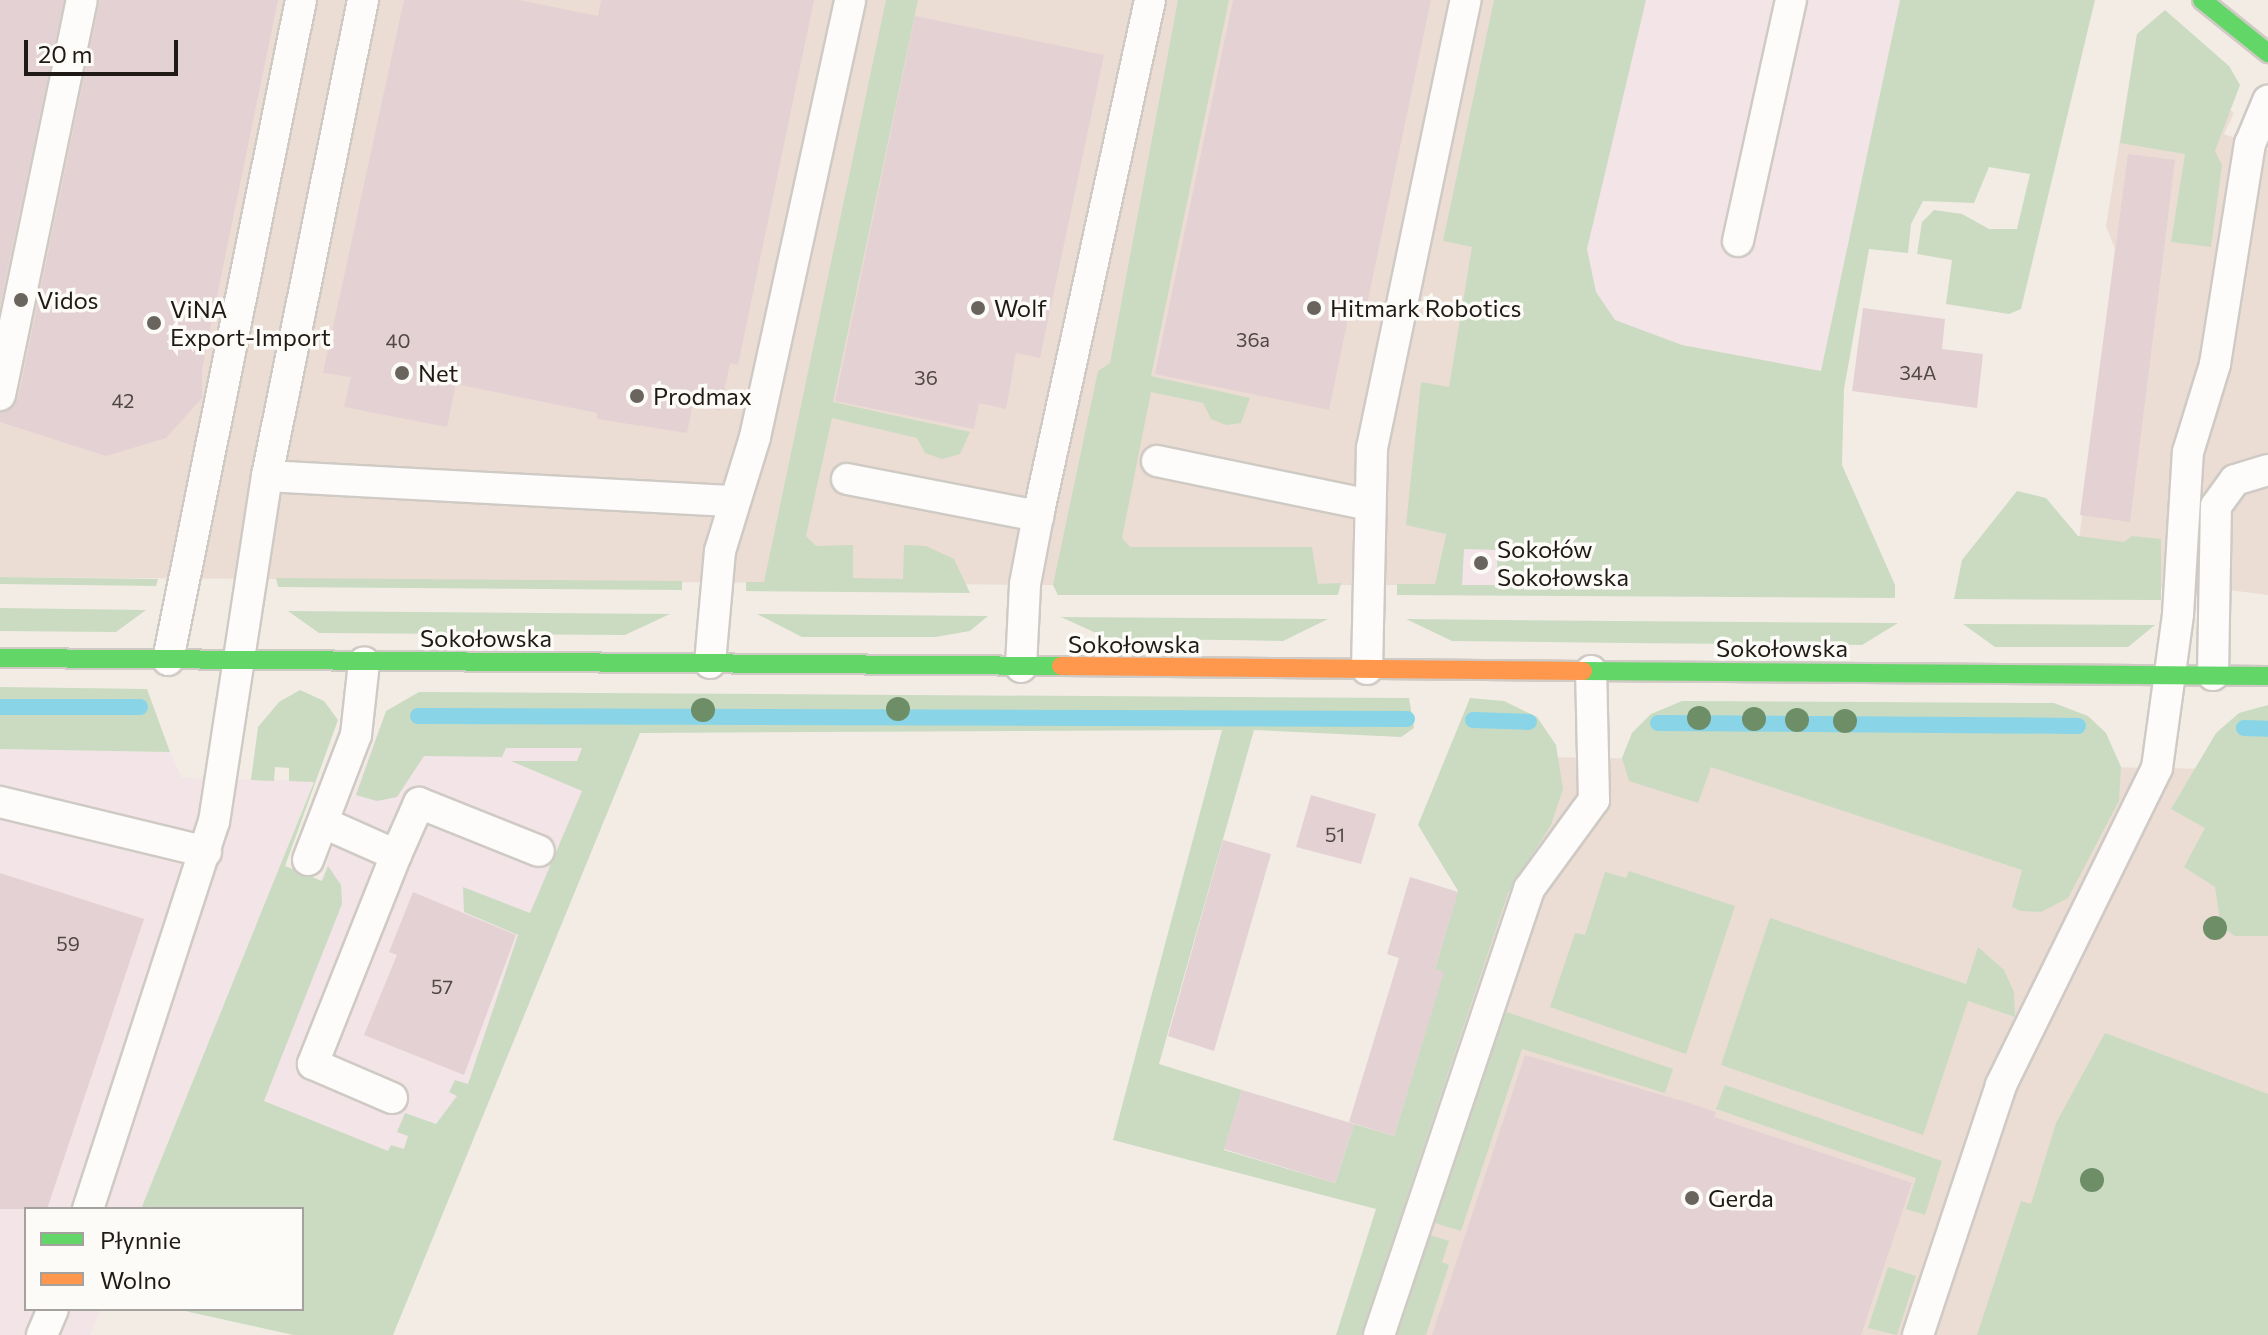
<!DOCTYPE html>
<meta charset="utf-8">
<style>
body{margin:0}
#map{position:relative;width:2268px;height:1335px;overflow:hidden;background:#f2ece5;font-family:Commissioner,sans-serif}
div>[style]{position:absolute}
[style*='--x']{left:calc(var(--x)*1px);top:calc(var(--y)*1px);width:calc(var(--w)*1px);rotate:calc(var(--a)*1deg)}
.commercial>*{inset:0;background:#f3e4e7}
.industrial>*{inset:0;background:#ebddd4}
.green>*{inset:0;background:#cadbc2}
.stream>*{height:16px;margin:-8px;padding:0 8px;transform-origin:8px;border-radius:8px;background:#89d4e6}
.building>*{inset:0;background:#e4d1d3}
.roads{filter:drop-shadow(2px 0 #cfcac4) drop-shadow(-2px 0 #cfcac4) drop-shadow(0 2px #cfcac4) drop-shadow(0 -2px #cfcac4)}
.lane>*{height:30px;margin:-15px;padding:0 15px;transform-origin:15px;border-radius:15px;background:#fdfcfb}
.fast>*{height:18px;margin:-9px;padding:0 9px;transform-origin:9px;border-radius:9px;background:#63d668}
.slow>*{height:18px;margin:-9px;padding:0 9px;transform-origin:9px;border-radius:9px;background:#ff974d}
.trees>*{width:24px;height:24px;margin:-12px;border-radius:50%;background:#6e8e68}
.dots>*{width:22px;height:22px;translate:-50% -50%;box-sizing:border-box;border:4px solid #fdfbf8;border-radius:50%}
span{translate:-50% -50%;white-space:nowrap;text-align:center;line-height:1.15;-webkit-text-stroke:7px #fdfbf8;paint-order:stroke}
.number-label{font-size:20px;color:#504845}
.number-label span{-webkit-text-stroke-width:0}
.poi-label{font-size:24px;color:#1f1a16}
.left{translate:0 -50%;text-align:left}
.street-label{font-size:24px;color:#1f1a16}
.legend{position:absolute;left:24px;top:1207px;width:280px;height:104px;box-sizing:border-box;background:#fdfbf8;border:2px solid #a4a19e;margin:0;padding:10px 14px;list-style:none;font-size:24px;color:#1f1a16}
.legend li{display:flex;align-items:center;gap:16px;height:40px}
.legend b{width:40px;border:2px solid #a4a19e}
.scale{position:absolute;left:24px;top:40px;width:154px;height:36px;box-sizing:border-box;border:4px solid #1f1a16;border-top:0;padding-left:10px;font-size:24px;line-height:28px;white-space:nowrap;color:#1f1a16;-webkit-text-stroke:6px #fdfbf8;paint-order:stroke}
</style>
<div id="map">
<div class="commercial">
<i style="clip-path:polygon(1557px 0,1900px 0,1776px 584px,1435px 585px)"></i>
<i style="clip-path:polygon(380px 726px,640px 733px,457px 1180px,239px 1091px)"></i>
<i style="clip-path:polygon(0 749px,170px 752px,182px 778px,314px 781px,141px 1209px,26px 1209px,26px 1309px,101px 1309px,90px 1335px,0 1335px)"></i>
</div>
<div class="industrial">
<i style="clip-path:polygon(0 0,1557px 0,1435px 585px,1053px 585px,0 577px)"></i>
<i style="clip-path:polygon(2137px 34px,2234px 113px,2224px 134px,2268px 150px,2268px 595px,2213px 588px,2073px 589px,2115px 249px,2106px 226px)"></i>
<i style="clip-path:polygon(1542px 757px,2268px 770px,2268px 1335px,1350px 1335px)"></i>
</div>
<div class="green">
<i style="clip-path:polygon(886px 0,918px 0,833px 402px,970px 432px,960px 454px,942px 459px,925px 453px,917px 438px,832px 418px,806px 536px,816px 546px,853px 545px,853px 578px,903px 579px,904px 545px,926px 546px,954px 559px,970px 593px,746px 591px,746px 582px,764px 582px)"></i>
<i style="clip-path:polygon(1178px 0,1229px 0,1151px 376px,1250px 398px,1241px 423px,1226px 425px,1211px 419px,1203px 403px,1151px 392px,1122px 538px,1130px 547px,1312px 547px,1318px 584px,1341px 583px,1338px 595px,1058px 595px,1053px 585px,1098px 371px,1110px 363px)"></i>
<i style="clip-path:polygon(evenodd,1494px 0,1646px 0,1587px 249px,1596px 292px,1615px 320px,1682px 345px,1821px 371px,1900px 0,2095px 0,2021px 309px,2009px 314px,1946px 304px,1952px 260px,1917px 254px,1922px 222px,1934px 210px,1962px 214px,1989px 229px,2017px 229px,2030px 174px,1989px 167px,1974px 203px,1923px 201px,1911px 224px,1908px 253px,1869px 249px,1844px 389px,1842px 465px,1895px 585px,1895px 598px,1397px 595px,1397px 584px,1435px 584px,1446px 534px,1406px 525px,1421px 382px,1449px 387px,1472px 247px,1443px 241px,1494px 0,1464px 549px,1498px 550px,1496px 585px,1462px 585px,1464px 549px)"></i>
<i style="clip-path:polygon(2165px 10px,2229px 66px,2240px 85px,2215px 151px,2222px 165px,2211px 247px,2171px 242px,2185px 154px,2120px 143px,2137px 34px)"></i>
<i style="clip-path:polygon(2017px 491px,2046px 498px,2078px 536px,2124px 542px,2132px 536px,2161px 539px,2161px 600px,1954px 599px,1962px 560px)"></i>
<i style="clip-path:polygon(0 577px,158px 579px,156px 586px,0 584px)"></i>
<i style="clip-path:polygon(276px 578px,682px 581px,682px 590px,278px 587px)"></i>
<i style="clip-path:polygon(0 608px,146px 610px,116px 632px,0 631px)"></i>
<i style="clip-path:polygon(288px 611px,670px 614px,625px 635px,319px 633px)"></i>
<i style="clip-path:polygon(757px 614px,988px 616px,970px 631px,935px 637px,802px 637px)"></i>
<i style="clip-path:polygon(1061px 617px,1328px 619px,1283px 641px,1229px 640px,1109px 639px)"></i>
<i style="clip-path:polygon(1406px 619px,1615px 621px,1898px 623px,1862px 645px,1626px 643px,1452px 641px)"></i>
<i style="clip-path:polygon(1963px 624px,2155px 625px,2128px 647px,1995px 647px)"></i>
<i style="clip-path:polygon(0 687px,147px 689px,170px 752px,0 749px)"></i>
<i style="clip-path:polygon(300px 690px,324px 701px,338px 720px,285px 866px,322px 881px,328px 866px,341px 885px,342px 904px,264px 1101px,388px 1151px,391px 1145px,404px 1149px,408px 1136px,397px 1132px,405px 1113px,436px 1124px,457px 1096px,449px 1092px,455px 1080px,468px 1084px,518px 935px,464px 912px,463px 887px,530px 913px,582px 791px,511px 761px,577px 761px,582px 748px,506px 748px,502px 757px,424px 756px,397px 797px,377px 801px,356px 795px,386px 711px,419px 692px,1409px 698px,1414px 728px,1401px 737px,1254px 730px,1159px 1064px,1242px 1090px,1224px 1150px,1335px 1183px,1354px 1124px,1394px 1136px,1443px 973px,1435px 969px,1458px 891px,1418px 825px,1470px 698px,1504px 701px,1537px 717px,1556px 745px,1563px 789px,1551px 825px,1508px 893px,1361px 1335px,1336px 1335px,1376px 1209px,1113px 1140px,1222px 730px,640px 733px,393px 1335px,293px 1335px,176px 1309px,302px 1309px,302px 1209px,141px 1209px,314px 782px,289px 781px,289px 768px,275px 767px,274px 781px,251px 780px,258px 727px,279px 702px)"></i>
<i style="clip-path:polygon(1682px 701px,2054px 703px,2088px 716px,2106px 733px,2121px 767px,2119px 801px,2068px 898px,2041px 912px,2021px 911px,2012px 907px,2022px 870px,1711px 767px,1698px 803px,1629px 781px,1622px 758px,1632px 733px,1651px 714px)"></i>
<i style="clip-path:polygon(2268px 705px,2268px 936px,2235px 936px,2221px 927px,2215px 887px,2184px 867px,2205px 828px,2171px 809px,2216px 733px,2239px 713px)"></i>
<i style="clip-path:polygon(1629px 871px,1735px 906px,1686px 1054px,1550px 1007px,1575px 933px,1585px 935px,1605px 872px,1626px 878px)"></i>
<i style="clip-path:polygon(1770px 918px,1966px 984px,1978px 947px,2004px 970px,2014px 992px,2015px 1017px,1968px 1001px,1923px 1135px,1721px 1065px)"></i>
<i style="clip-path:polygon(1504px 1011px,1673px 1069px,1665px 1093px,1522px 1049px,1461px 1231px,1435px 1223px)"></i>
<i style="clip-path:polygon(2105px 1033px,2268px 1094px,2268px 1335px,1977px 1335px,2021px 1201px,2031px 1204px,2056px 1123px)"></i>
<i style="clip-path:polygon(1725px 1085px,1942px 1161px,1925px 1215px,1906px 1209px,1916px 1178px,1716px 1109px)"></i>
<i style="clip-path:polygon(1430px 1235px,1449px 1241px,1442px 1262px,1449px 1265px,1426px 1335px,1397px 1335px)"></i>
<i style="clip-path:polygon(1888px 1267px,1916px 1276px,1897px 1335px,1868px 1328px)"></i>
</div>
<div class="stream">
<i style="--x:0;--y:707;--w:140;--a:0"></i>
<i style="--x:418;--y:716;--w:989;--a:0.17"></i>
<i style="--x:1473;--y:720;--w:56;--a:2"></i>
<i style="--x:1658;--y:723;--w:420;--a:0.4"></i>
<i style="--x:2244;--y:728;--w:24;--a:2"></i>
</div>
<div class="building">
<i style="clip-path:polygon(0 0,64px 0,0 306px)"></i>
<i style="clip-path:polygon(100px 0,278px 0,202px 369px,202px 398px,166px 438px,106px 456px,0 422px,0 413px,18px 399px)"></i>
<i style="clip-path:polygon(404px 0,519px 0,598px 16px,601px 0,814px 0,738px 365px,730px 363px,720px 411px,693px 403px,687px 433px,597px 419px,597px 413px,456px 384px,447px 427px,344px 407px,351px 377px,323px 373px)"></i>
<i style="clip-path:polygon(1233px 0,1431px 0,1366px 309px,1350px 309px,1329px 410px,1155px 374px)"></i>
<i style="clip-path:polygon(915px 16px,1104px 55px,1040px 358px,1016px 353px,1006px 409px,979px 403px,974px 429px,835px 401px)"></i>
<i style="clip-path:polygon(2128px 154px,2175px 160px,2130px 522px,2080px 515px)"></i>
<i style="clip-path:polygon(1863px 308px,1945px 319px,1942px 349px,1983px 354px,1977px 408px,1852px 391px)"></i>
<i style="clip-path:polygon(1311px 795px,1376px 814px,1361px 864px,1296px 847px)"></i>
<i style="clip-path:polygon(1223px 840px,1271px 854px,1214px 1051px,1168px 1036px)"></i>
<i style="clip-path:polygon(0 873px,144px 919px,47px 1209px,0 1209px)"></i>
<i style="clip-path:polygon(1410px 877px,1458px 892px,1435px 969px,1444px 972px,1394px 1136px,1349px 1122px,1399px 958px,1387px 954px)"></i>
<i style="clip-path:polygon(413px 892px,516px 935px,464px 1075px,364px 1035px,397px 955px,389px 952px)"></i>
<i style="clip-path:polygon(1525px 1055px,1689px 1103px,1716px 1112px,1714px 1117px,1912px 1183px,1861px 1335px,1432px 1335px)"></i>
<i style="clip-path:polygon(1242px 1090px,1354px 1124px,1335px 1183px,1224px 1149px)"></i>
</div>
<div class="roads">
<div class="lane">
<i style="--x:363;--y:0;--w:486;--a:101.4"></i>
<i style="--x:267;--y:476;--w:467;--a:3.1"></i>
<i style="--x:1738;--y:241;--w:247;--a:-77.6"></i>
<i style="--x:0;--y:395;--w:403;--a:-78.3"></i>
<i style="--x:1157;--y:461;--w:217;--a:11.7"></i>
<i style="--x:847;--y:479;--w:195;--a:11"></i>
<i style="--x:168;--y:660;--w:673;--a:-78.61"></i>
<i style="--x:710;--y:663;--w:112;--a:-84.9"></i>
<i style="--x:720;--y:551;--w:119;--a:-72.9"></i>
<i style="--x:755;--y:437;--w:447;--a:-77.7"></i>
<i style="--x:1021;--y:667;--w:83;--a:-87.2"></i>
<i style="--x:1025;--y:584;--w:69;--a:-79.2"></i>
<i style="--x:1038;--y:516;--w:528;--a:-77.75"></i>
<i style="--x:1367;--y:669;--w:221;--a:-88.7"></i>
<i style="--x:1372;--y:448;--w:458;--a:-78.2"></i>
<i style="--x:2213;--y:675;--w:169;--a:-89"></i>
<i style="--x:2216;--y:506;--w:32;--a:-54"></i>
<i style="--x:2235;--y:480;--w:34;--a:-17"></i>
<i style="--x:0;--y:802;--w:212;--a:13.6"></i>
<i style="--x:324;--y:823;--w:79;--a:24"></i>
<i style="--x:396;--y:855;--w:225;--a:111.7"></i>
<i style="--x:313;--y:1064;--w:86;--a:23.3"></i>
<i style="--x:396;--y:855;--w:57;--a:-66.1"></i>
<i style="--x:419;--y:803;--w:129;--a:21.8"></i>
<i style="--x:308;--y:860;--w:134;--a:-69"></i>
<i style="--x:356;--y:735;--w:73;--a:-83.7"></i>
<i style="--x:88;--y:1209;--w:407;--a:-72"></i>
<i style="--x:214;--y:822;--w:350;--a:-81.3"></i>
<i style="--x:42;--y:1335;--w:28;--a:-67"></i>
<i style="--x:1379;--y:1335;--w:471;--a:-71.4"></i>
<i style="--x:1529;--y:889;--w:110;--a:-53.9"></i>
<i style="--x:1594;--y:800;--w:129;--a:-91.3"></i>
<i style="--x:1918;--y:1335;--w:263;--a:-71.6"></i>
<i style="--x:2001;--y:1085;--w:353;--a:-63.8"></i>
<i style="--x:2157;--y:768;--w:155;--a:-82.2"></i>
<i style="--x:2178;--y:614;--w:162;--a:-86.5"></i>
<i style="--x:2188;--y:452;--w:92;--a:-72.9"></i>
<i style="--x:2215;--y:364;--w:223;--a:-81"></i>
<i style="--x:2250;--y:144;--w:47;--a:-67.3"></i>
</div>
<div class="fast">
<i style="--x:2202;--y:0;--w:85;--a:38.8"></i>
<i style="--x:0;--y:658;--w:1061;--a:0.43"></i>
<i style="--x:1583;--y:671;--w:685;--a:0.42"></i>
</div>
<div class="slow">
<i style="--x:1061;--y:666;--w:522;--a:0.55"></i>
</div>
</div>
<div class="trees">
<i style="left:898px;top:709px"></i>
<i style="left:703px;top:710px"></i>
<i style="left:1699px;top:718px"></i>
<i style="left:1754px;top:719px"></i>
<i style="left:1797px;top:720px"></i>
<i style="left:1845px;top:721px"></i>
<i style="left:2215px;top:928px"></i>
<i style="left:2092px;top:1180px"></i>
</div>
<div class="dots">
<i style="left:21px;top:300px;background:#69645e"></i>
<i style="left:978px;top:308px;background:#69645e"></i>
<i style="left:1314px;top:308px;background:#69645e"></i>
<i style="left:154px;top:323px;background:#69645e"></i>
<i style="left:402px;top:373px;background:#69645e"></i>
<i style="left:637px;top:396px;background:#69645e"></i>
<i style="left:1481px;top:563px;background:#69645e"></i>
<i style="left:1692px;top:1198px;background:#69645e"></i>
</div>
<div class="number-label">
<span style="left:1253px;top:339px">36a</span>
<span style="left:398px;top:340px">40</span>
<span style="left:1918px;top:372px">34A</span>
<span style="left:926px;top:377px">36</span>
<span style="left:123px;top:400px">42</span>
<span style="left:1335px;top:834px">51</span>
<span style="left:68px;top:943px">59</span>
<span style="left:442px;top:986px">57</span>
</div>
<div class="poi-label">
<span class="left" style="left:37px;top:300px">Vidos</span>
<span class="left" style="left:994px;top:308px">Wolf</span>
<span class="left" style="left:1330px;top:308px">Hitmark Robotics</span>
<span class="left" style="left:170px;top:323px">ViNA<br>Export-Import</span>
<span class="left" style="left:418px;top:373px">Net</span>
<span class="left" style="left:653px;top:396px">Prodmax</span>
<span class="left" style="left:1497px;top:563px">Sokołów<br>Sokołowska</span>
<span class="left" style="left:1708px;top:1198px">Gerda</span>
</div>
<div class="street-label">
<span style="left:486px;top:638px">Sokołowska</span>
<span style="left:1134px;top:644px">Sokołowska</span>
<span style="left:1782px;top:648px">Sokołowska</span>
</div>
<ul class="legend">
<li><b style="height:10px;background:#63d668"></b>Płynnie</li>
<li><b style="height:10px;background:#ff974d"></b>Wolno</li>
</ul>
<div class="scale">20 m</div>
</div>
